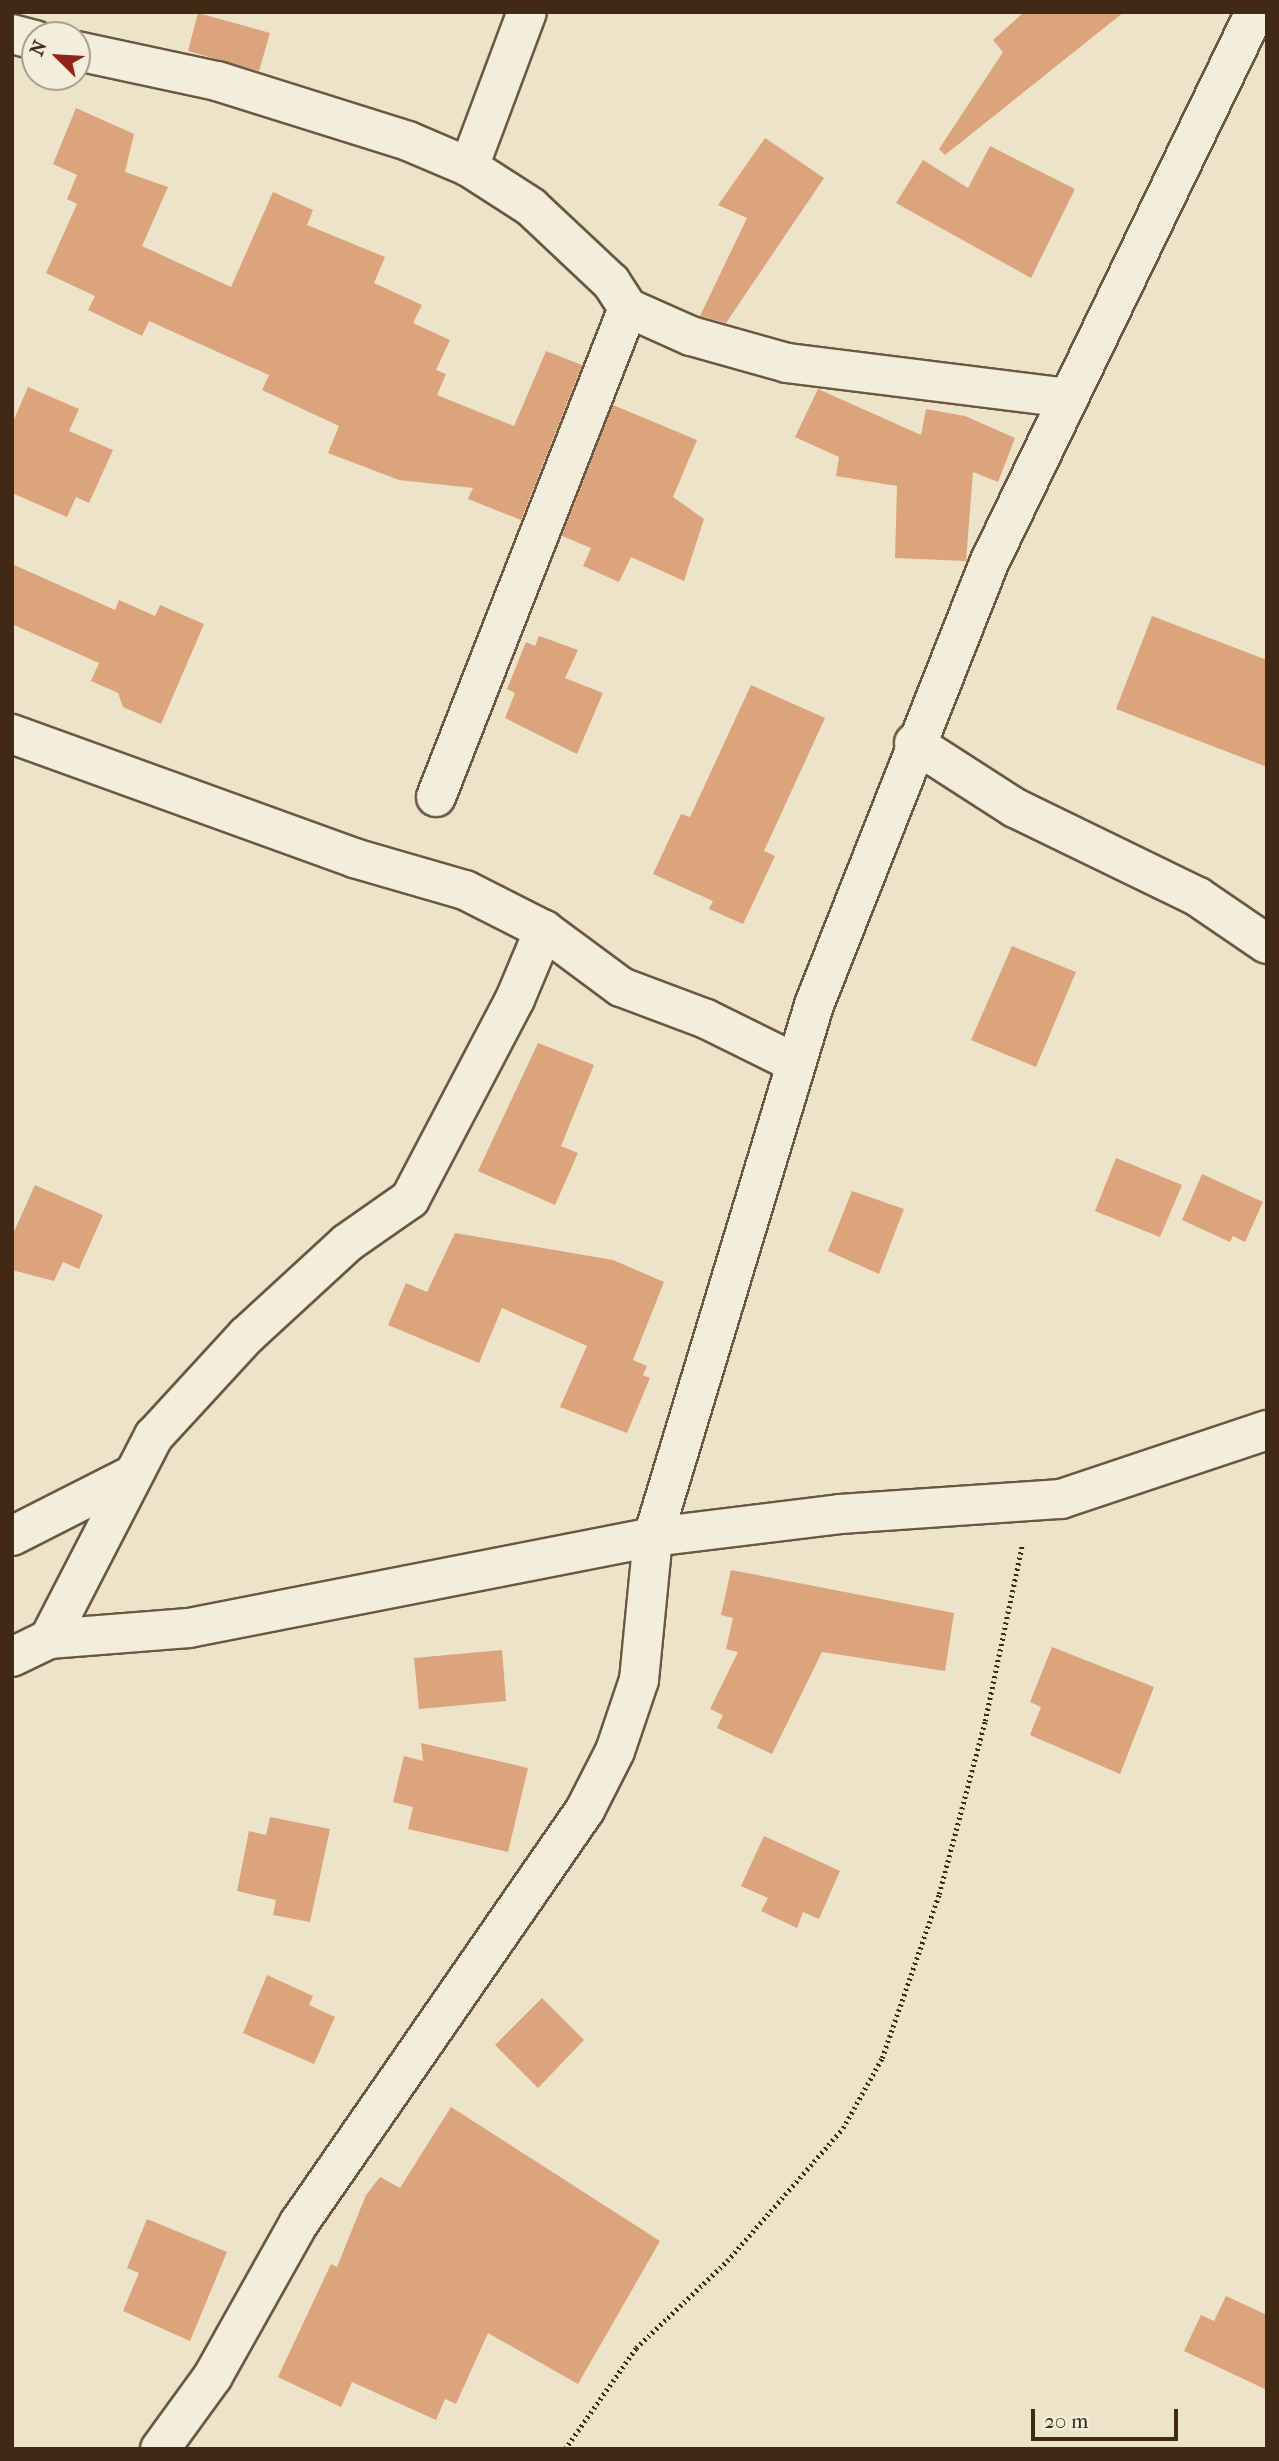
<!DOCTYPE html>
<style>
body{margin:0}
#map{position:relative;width:1279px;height:2461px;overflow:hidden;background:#ede3c9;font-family:"IM FELL French Canon",serif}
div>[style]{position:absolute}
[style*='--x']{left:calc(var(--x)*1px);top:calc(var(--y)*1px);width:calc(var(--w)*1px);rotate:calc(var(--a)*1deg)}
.building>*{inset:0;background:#dba47c}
.path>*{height:4.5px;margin-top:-2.25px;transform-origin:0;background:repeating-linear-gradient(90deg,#412915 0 2px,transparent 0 5.5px)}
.roads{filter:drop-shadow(2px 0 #6c5842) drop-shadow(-2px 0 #6c5842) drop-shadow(0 2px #6c5842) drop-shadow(0 -2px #6c5842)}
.minor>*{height:38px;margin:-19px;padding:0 19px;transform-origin:19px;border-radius:19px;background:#f3eddc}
span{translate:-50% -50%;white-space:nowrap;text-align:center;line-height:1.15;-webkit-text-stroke:5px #f3eddc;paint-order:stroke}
.frame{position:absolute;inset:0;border:14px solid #412915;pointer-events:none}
.north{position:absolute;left:21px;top:21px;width:70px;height:70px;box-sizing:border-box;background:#f3eddc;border:2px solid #ac9f8c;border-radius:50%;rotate:294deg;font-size:19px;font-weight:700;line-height:28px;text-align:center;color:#412915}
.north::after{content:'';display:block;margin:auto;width:24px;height:32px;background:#8f2418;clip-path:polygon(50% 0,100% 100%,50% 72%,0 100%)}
.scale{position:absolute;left:1031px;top:2409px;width:147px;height:32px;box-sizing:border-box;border:4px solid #412915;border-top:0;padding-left:9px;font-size:21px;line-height:24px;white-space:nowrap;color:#412915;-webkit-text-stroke:5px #f3eddc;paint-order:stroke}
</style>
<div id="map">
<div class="building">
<i style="clip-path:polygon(1024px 12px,1124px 12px,945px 155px,939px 149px,1003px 52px,993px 40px)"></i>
<i style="clip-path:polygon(198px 13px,270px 33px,259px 71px,188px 51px)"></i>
<i style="clip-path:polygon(76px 108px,134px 134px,125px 172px,168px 187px,142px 246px,231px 287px,273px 192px,313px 210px,307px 225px,385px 257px,374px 283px,422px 305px,413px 323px,450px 340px,436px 370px,446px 374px,437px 395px,514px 426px,546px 351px,582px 365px,521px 520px,468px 499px,473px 488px,399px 480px,328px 453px,339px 426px,262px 390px,269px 375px,149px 321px,142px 336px,88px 310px,95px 296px,46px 273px,77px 204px,67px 199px,77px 175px,53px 164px)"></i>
<i style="clip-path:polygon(765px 138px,824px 178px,726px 323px,700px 316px,747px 218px,718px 205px)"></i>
<i style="clip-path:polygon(990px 146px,1075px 189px,1031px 278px,896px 203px,923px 160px,968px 188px)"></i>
<i style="clip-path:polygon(28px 387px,79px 409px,69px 431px,113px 450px,89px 503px,76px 497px,67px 517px,12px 493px,12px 424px)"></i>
<i style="clip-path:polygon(818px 389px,921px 435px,926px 409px,965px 416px,1015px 438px,998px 482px,973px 472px,966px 561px,895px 558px,897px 486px,836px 476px,839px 457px,795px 437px)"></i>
<i style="clip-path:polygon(613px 405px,697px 440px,673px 497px,704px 519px,684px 581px,631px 557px,619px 582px,583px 566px,591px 548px,562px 536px)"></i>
<i style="clip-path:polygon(12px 564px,115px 610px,119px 600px,155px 616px,160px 605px,204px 624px,161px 724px,123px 707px,118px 693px,91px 681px,99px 663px,12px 624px)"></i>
<i style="clip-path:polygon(1152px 616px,1267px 660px,1267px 767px,1116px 709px)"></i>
<i style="clip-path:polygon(539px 636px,578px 650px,565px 678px,603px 693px,577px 754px,505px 718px,515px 693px,507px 689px,526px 642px,535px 646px)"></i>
<i style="clip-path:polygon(751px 685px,825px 718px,764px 851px,775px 856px,743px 924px,709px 909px,713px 901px,653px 874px,681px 814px,690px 817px)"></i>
<i style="clip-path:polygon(1012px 946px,1076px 972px,1036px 1067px,971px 1040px)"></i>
<i style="clip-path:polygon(538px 1043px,594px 1065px,561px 1146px,578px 1153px,555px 1205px,478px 1171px)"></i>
<i style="clip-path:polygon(1116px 1158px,1182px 1185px,1160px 1237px,1095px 1211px)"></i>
<i style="clip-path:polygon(1202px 1174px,1263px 1202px,1245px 1242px,1233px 1236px,1230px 1242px,1182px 1220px)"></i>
<i style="clip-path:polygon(35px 1185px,103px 1215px,79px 1269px,63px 1262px,54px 1281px,12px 1270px,12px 1236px)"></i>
<i style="clip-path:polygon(852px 1191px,904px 1209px,879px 1274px,828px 1251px)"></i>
<i style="clip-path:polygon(455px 1233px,613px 1260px,664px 1282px,633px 1360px,647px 1366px,643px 1375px,650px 1378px,627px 1433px,560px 1407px,587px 1346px,502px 1308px,479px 1363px,388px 1325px,406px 1283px,427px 1292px)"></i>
<i style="clip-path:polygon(731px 1570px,954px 1613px,945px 1671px,822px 1652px,772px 1754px,717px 1728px,723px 1715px,710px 1709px,738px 1652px,726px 1649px,733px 1618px,721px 1615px)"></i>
<i style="clip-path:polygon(1052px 1647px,1154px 1687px,1120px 1774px,1030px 1735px,1041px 1707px,1030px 1702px)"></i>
<i style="clip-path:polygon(502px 1650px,506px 1701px,419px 1709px,414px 1658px)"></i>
<i style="clip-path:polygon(421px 1743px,528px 1768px,508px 1852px,408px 1829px,413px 1807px,393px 1802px,404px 1756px,423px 1761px)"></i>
<i style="clip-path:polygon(270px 1817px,330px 1829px,310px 1922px,273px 1915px,276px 1900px,237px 1891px,249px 1831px,266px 1835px)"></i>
<i style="clip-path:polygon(764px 1836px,840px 1871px,819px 1919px,803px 1912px,797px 1928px,761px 1911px,768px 1898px,741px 1886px)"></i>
<i style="clip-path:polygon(267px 1975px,313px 1996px,309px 2005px,335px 2017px,314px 2064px,243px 2033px)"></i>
<i style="clip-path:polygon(542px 1998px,584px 2040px,538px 2088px,495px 2045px)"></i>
<i style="clip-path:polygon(451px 2107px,660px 2241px,578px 2384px,488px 2333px,456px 2404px,445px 2399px,436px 2420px,352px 2382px,341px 2407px,278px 2377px,331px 2264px,337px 2267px,366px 2195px,380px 2177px,400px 2188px)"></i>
<i style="clip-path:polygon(147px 2219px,227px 2252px,190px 2341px,123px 2311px,139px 2273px,127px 2268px)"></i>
<i style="clip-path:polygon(1226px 2296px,1267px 2315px,1267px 2390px,1184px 2351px,1201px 2315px,1214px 2321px)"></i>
</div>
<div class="path">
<i style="--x:565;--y:2449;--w:123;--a:-54.9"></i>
<i style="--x:636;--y:2348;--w:126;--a:-43.7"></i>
<i style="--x:727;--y:2261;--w:176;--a:-48.9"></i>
<i style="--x:843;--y:2128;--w:80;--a:-60.9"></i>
<i style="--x:882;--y:2058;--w:174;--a:-70.8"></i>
<i style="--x:939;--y:1894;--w:179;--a:-75.1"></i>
<i style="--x:985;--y:1721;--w:180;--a:-78.1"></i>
</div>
<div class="roads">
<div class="minor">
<i style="--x:12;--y:34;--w:24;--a:15"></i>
<i style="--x:77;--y:51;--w:143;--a:12.1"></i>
<i style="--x:217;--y:81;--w:200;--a:17.4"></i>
<i style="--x:408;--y:141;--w:66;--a:23.1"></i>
<i style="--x:469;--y:167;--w:74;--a:32.8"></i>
<i style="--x:531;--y:207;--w:110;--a:43.2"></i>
<i style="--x:611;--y:282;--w:31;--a:57"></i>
<i style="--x:628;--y:308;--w:69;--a:24"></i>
<i style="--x:691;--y:336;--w:100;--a:15.7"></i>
<i style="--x:787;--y:363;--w:283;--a:7.1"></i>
<i style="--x:469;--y:167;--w:165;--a:-69.5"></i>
<i style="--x:12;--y:734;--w:364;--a:19.9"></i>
<i style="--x:354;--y:858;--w:116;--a:16.1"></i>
<i style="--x:465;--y:890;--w:89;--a:26.9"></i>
<i style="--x:544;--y:930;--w:96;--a:36.5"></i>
<i style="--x:621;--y:987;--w:91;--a:20.6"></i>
<i style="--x:706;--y:1019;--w:99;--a:26.3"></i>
<i style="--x:914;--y:743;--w:120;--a:32.8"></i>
<i style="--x:1015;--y:808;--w:203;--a:25.9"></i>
<i style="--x:1198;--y:897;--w:83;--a:34.3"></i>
<i style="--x:436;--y:797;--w:525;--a:-68.56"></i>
<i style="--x:12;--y:1536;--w:135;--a:-26.9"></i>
<i style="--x:49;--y:1639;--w:229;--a:-62.7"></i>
<i style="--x:154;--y:1436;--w:136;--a:-47.4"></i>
<i style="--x:246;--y:1336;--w:137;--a:-42.6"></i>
<i style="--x:347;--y:1243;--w:77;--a:-34.9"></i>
<i style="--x:410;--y:1199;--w:226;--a:-62.3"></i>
<i style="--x:515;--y:999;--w:75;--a:-67.2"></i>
<i style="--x:12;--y:1657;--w:41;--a:-25.9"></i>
<i style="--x:49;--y:1639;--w:140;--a:-4.5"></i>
<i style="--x:189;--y:1628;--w:473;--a:-11.1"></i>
<i style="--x:653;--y:1537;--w:188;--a:-7"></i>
<i style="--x:840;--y:1514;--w:222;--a:-3.9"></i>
<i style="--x:1061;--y:1499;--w:217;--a:-18.5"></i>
<i style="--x:160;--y:2449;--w:90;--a:-54"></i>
<i style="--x:213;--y:2376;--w:176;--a:-60.7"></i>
<i style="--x:299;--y:2223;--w:502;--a:-55.3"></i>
<i style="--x:585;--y:1810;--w:66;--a:-63"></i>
<i style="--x:615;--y:1751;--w:75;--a:-71.3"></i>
<i style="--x:639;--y:1680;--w:144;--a:-84.4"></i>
<i style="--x:653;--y:1537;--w:556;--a:-73.16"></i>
<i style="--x:814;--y:1005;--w:475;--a:-68.4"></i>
<i style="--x:989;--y:563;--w:612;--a:-64.23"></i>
</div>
</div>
<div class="frame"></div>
<div class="north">N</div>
<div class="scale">20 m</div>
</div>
